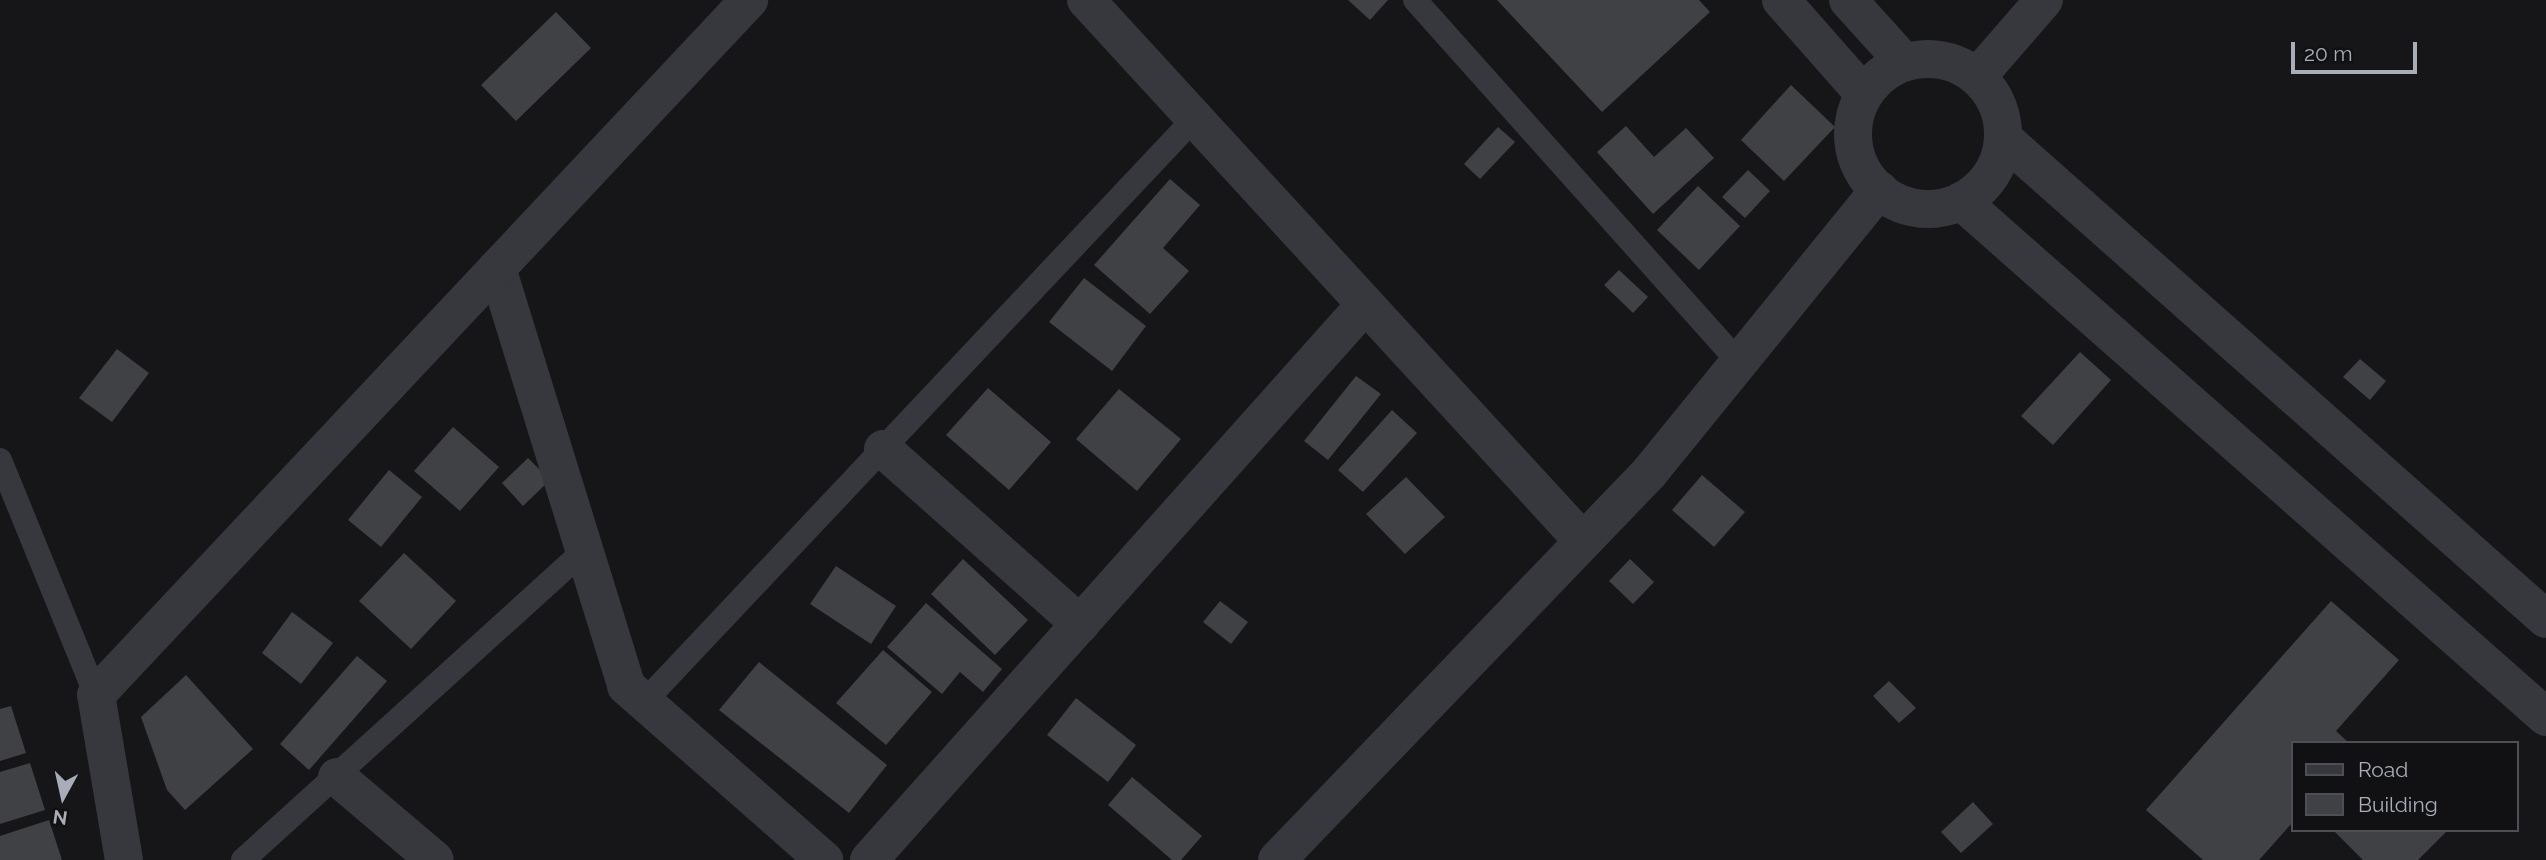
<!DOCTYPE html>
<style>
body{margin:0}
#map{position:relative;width:2546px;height:860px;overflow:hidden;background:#161618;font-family:Raleway,sans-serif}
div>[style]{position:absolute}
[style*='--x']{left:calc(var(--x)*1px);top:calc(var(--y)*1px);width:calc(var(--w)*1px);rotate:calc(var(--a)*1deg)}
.building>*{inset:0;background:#404145}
.service>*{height:24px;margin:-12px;padding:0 12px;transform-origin:12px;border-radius:12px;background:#37383d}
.minor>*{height:38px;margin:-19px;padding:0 19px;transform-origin:19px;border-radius:19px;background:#37383d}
.tertiary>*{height:38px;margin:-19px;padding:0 19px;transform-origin:19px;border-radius:19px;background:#37383d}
.tertiary>.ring{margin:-19px;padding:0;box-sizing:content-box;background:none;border:38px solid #37383d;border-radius:50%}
span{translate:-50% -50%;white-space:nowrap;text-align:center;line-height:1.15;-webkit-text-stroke:6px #111113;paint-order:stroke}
.legend{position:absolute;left:2291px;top:741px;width:228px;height:91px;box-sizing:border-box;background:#111113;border:2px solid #4d4f55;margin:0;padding:9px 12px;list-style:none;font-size:21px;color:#a8adb8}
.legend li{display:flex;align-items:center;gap:14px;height:35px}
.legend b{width:35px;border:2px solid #4d4f55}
.north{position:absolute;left:28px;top:762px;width:70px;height:70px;-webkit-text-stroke:5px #111113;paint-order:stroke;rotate:188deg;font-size:19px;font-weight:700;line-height:28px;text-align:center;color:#a8adb8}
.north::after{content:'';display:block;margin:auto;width:24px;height:32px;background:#a8adb8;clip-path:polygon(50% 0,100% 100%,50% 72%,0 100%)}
.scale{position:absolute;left:2291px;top:42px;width:126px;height:32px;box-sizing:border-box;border:4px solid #a8adb8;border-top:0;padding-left:9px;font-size:21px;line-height:24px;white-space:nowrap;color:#a8adb8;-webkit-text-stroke:5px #111113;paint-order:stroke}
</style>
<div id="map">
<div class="building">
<i style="clip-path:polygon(1348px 0,1388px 0,1370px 20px)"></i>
<i style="clip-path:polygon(1497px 0,1699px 0,1710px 12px,1602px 112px)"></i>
<i style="clip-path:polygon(556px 12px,591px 48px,516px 121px,481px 85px)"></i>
<i style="clip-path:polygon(1791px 85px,1835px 127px,1784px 181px,1741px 140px)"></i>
<i style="clip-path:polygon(1626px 126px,1654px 157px,1686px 128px,1714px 158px,1653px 214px,1597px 152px)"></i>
<i style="clip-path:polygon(1498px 127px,1515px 142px,1480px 179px,1464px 164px)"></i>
<i style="clip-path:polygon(1748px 170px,1770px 191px,1745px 218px,1722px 197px)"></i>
<i style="clip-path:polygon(1170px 179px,1200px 205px,1163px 248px,1189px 271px,1150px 314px,1094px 265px)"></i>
<i style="clip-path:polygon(1698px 186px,1740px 226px,1699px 270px,1657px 230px)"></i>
<i style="clip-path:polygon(1619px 270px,1648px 297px,1633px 313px,1604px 285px)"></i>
<i style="clip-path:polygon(1084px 278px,1146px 326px,1112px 371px,1049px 322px)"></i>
<i style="clip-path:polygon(117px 349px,149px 373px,112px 422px,79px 398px)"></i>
<i style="clip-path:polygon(2080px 352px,2111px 380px,2053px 445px,2021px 416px)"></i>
<i style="clip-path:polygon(2360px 359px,2386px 381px,2370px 400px,2343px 377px)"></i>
<i style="clip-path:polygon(1356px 376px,1381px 394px,1328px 460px,1304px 441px)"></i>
<i style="clip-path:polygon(988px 388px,1051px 442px,1009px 490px,946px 435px)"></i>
<i style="clip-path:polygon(1119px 389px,1181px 439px,1137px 491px,1076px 439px)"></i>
<i style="clip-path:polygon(1392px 410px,1417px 433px,1363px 492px,1338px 470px)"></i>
<i style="clip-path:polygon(453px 427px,499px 467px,460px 511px,414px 471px)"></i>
<i style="clip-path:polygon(528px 458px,550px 480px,523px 506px,502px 483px)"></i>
<i style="clip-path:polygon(389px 470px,422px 497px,381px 547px,348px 520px)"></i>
<i style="clip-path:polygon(1702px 475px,1745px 512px,1714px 547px,1672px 510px)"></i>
<i style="clip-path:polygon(1406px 477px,1445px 517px,1405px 554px,1366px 514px)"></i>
<i style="clip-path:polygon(404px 553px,456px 601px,411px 649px,359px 601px)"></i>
<i style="clip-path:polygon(963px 559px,1028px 620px,995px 655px,931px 594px)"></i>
<i style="clip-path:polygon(1630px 559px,1654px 582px,1633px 604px,1609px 581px)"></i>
<i style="clip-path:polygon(836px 566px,896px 606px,871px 644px,810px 604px)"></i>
<i style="clip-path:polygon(1220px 601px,1248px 622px,1231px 644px,1203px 622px)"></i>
<i style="clip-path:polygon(2331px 601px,2399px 660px,2336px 731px,2349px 743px,2292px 743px,2292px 823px,2259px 860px,2203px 860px,2146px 810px)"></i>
<i style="clip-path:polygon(926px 603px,1002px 669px,983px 692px,960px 672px,942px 694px,887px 647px)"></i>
<i style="clip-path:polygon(292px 612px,333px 643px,301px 684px,262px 653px)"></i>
<i style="clip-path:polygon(883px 650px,932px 692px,886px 745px,836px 703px)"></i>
<i style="clip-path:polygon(357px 656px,387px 681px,309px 770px,280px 744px)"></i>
<i style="clip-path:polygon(759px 662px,887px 765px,849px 813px,719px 710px)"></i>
<i style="clip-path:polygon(186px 675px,253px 749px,185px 810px,167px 790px,141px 717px)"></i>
<i style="clip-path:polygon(1889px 681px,1916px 708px,1899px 723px,1873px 696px)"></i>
<i style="clip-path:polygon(1076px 698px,1136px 745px,1108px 782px,1047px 735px)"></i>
<i style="clip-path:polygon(11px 706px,26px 753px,0 761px,0 709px)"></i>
<i style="clip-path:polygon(30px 763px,45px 810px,0 824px,0 772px)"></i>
<i style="clip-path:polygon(1132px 777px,1202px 836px,1181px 860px,1172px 860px,1108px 805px)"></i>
<i style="clip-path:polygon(1973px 802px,1993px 824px,1961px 853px,1941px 832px)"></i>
<i style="clip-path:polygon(49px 820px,62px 860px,0 860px,0 836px)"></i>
<i style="clip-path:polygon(2333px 830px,2448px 830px,2418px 860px,2363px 860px)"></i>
</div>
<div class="service">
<i style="--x:1415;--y:0;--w:487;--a:48.2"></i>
<i style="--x:0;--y:460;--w:254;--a:67.8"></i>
<i style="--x:644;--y:702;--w:801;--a:-46.67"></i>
<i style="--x:243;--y:860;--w:460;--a:-42.2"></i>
</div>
<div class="minor">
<i style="--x:1086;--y:0;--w:735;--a:47.43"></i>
<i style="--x:1977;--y:77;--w:102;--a:-49"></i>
<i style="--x:497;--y:268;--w:437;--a:72.8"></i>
<i style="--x:626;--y:686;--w:264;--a:41.3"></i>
<i style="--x:883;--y:449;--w:264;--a:41.6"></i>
<i style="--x:337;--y:777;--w:128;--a:40.3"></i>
<i style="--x:124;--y:860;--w:167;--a:-99.6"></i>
<i style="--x:96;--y:695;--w:954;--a:-46.78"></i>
<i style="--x:869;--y:860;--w:743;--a:-48.22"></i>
<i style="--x:1277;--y:860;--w:537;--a:-46.13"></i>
<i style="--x:1649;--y:473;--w:365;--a:-50.9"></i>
</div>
<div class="tertiary">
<i style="--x:1781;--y:0;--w:125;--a:48.6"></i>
<i style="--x:1848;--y:0;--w:84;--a:47.9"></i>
<i class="ring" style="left:1853px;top:59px;width:112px;height:112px"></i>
<i style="--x:2003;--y:138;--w:725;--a:41.54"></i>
<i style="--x:1961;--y:201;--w:780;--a:41.41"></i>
</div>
<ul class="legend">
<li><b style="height:9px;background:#37383d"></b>Road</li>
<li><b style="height:19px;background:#404145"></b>Building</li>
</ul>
<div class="north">N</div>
<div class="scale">20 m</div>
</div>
